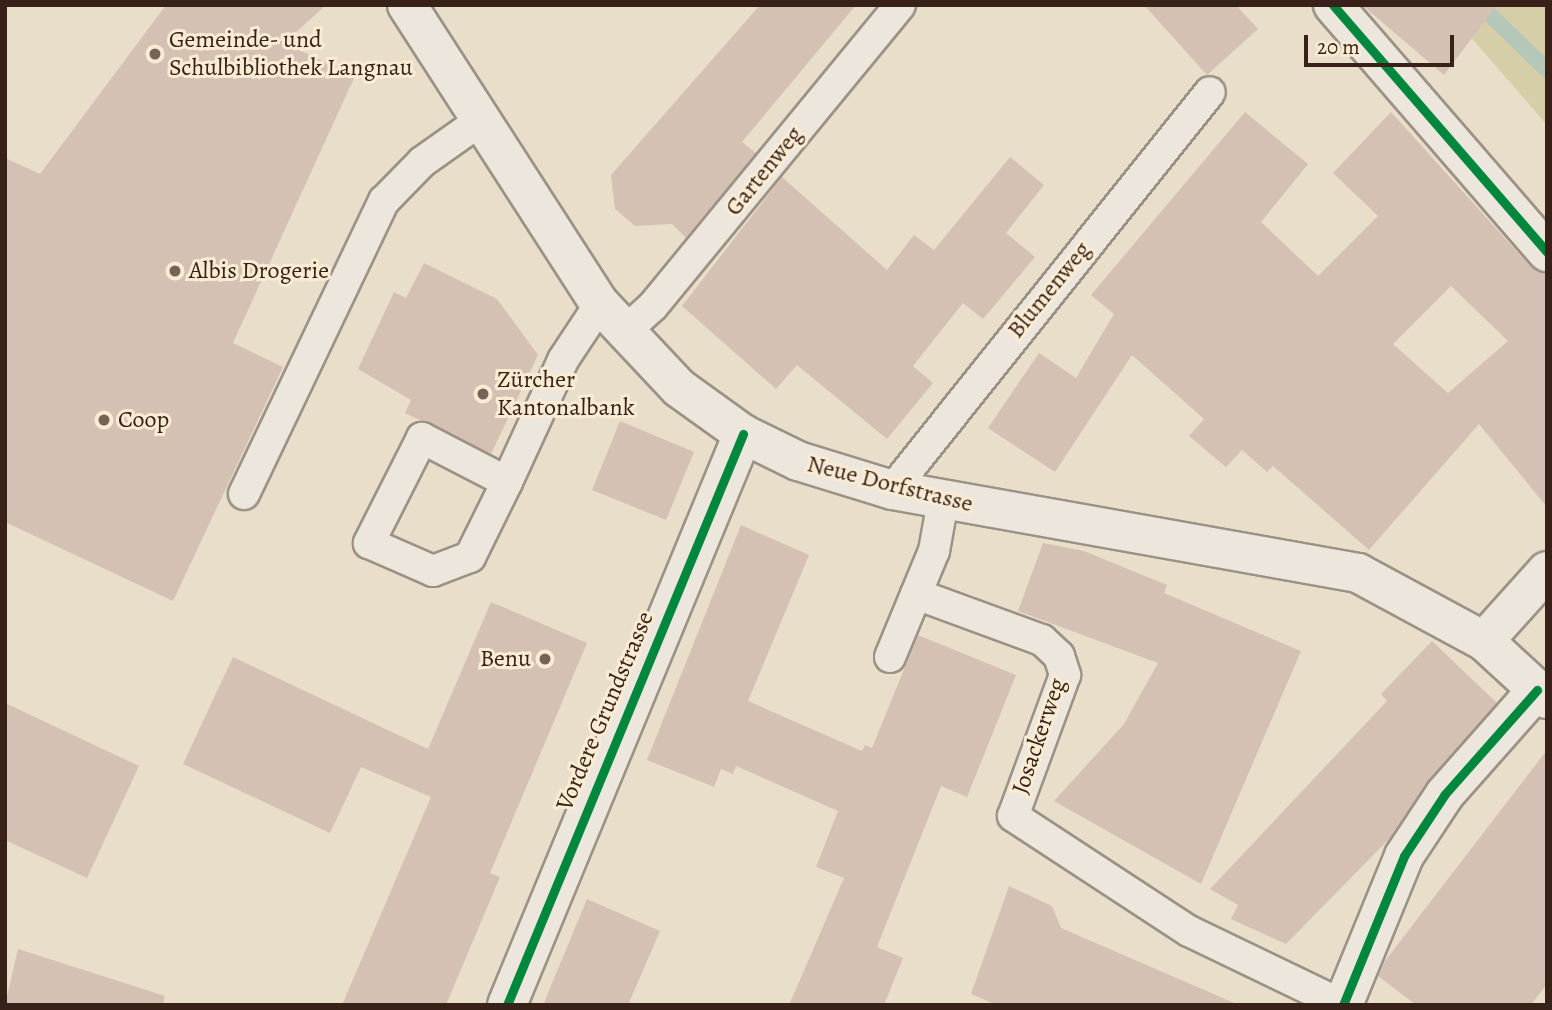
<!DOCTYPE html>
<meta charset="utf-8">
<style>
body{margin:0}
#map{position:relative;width:1552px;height:1010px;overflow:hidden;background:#e9dec9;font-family:Alegreya,serif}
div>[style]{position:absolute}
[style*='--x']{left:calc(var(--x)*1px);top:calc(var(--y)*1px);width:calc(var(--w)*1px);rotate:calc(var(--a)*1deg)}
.green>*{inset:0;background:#d5cea7}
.stream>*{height:16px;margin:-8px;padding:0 8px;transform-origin:8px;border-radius:8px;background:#b4c7b9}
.building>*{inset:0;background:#d5c1b4}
.roads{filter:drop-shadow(2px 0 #9b9285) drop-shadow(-2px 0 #9b9285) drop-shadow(0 2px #9b9285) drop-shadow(0 -2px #9b9285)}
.lane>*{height:30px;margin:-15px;padding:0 15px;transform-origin:15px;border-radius:15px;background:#ece6dc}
.street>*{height:38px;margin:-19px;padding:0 19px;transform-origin:19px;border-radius:19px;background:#ece6dc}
.secondary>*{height:38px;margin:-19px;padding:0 19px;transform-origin:19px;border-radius:19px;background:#ece6dc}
.cycleway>*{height:9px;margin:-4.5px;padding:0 4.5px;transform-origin:4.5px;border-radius:4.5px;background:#00873e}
.dots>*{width:19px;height:19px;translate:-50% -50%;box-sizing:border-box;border:4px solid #f9ecd3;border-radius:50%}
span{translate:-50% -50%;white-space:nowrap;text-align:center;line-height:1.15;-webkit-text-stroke:6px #f9ecd3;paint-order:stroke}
.poi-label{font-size:24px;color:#382118}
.left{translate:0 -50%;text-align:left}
.right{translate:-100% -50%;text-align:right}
.street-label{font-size:24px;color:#382118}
.frame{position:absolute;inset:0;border:7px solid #382118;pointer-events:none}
.scale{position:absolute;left:1304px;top:35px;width:150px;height:32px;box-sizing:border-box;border:4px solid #382118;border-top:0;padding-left:9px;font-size:21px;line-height:24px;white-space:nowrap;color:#382118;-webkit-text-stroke:5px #f9ecd3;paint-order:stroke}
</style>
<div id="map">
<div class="green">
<i style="clip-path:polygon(1443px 5px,1547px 5px,1547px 125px)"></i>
</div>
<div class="stream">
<i style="--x:1480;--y:5;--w:93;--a:44.1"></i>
</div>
<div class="building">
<i style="clip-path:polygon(166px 5px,326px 5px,284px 43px,355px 76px,233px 343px,283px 367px,173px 601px,5px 522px,5px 158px,40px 174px)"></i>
<i style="clip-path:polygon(760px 5px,856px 5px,742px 142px,756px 153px,686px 238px,672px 224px,635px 226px,615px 209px,611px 175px)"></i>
<i style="clip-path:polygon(1144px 5px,1236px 5px,1258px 29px,1207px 75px)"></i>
<i style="clip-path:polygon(1362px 5px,1497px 5px,1444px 75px)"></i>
<i style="clip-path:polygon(evenodd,1245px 112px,1308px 164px,1261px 222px,1318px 276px,1378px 216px,1333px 173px,1391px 112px,1530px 266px,1547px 275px,1547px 507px,1479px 424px,1369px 550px,1273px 466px,1267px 472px,1242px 450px,1226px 467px,1189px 436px,1204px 419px,1132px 355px,1055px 472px,988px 428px,1039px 353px,1076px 378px,1114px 314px,1091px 295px,1245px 112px,1451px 286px,1508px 341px,1448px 393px,1393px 344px,1451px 286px)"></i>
<i style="clip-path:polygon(1010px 157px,1044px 185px,1006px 233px,1035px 257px,983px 319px,963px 303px,913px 366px,933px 383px,887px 439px,797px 365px,776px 389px,682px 306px,782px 177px,887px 270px,914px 235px,934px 250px)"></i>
<i style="clip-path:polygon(424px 263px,497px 299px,538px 355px,491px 454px,405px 413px,411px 400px,358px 369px,394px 292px,406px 298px)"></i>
<i style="clip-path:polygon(620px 421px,694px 452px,666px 520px,592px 490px)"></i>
<i style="clip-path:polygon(741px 525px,809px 555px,748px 701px,862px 751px,865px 745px,872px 748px,918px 635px,1016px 675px,967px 797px,941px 786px,877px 947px,903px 958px,884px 1005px,789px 1005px,844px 878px,816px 867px,838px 811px,736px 766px,733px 774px,721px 769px,714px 787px,647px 760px)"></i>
<i style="clip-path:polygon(1043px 543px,1084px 551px,1167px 585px,1164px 593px,1301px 651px,1201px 884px,1054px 801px,1124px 724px,1158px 663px,1018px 611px)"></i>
<i style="clip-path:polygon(491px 602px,587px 643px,490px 873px,500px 877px,446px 1005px,342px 1005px,431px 797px,361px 767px,330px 833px,183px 764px,233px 657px,428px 749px)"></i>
<i style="clip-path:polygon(1432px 641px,1497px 703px,1429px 780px,1389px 839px,1286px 944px,1231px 919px,1238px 905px,1210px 889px,1387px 701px,1381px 694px)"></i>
<i style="clip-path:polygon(5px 703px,139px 766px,87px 878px,5px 840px)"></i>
<i style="clip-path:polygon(1547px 750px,1547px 984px,1531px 1005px,1416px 1005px,1378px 976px,1385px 961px)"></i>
<i style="clip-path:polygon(1009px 886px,1052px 906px,1061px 928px,1239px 1005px,997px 1005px,971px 994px)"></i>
<i style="clip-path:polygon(587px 899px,660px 931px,628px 1005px,543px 1005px)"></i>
<i style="clip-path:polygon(18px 949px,165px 996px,163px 1005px,5px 1005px)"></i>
</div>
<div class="roads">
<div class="lane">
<i style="--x:623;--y:333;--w:40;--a:-42"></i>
<i style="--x:653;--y:306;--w:389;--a:-50.6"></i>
<i style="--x:507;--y:482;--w:96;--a:-152.6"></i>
<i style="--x:422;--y:438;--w:118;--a:116.8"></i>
<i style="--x:369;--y:543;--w:70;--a:23.6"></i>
<i style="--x:433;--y:571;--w:40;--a:-21"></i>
<i style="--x:470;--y:557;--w:84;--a:-63.7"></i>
<i style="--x:507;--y:482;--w:134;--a:-65.3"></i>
<i style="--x:563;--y:360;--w:67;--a:-56.5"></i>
<i style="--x:892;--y:490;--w:509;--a:-51.38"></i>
<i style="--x:244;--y:494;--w:325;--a:-64.5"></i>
<i style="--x:384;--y:201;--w:54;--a:-45.7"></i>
<i style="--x:422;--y:162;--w:71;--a:-35.3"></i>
<i style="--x:916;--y:594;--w:134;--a:20.1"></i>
<i style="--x:1042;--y:640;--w:23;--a:43"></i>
<i style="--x:1059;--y:656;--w:20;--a:72"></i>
<i style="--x:1065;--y:675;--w:150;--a:110.2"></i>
<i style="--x:1013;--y:816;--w:210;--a:33.2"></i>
<i style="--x:1189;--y:931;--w:171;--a:25.7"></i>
<i style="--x:890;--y:657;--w:115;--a:-67.5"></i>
<i style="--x:934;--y:551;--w:51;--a:-79.8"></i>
</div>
<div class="street">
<i style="--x:1333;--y:5;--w:327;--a:49.1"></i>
<i style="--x:1484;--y:641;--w:94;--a:-48"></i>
<i style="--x:507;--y:1005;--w:618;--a:-67.54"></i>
<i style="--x:1343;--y:1005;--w:161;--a:-67.7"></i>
<i style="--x:1404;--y:856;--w:74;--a:-56.5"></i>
<i style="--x:1445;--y:794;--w:139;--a:-48.5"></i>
</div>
<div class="secondary">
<i style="--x:407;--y:5;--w:356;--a:57.2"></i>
<i style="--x:600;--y:304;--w:115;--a:46.8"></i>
<i style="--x:679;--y:388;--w:79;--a:35.7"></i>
<i style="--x:743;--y:434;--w:61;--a:26.1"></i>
<i style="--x:798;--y:461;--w:98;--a:17.1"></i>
<i style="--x:892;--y:490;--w:473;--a:10.1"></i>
<i style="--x:1358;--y:573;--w:143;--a:28.4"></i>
<i style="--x:1484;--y:641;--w:86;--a:42.6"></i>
</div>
</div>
<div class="cycleway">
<i style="--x:1333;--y:5;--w:327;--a:49.1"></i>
<i style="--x:507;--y:1005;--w:618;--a:-67.54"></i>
<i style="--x:1343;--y:1005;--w:161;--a:-67.7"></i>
<i style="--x:1404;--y:856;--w:74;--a:-56.5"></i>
<i style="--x:1445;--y:794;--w:139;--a:-48.5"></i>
</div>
<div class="dots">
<i style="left:155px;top:54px;background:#766356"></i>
<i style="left:175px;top:271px;background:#766356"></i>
<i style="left:483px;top:394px;background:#766356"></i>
<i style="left:104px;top:420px;background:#766356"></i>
<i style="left:545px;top:659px;background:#766356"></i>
</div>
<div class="poi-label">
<span class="left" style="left:169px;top:54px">Gemeinde- und<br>Schulbibliothek Langnau</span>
<span class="left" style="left:189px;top:271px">Albis Drogerie</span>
<span class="left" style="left:497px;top:394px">Zürcher<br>Kantonalbank</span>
<span class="left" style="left:118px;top:420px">Coop</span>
<span class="right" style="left:531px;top:659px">Benu</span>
</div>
<div class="street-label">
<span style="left:764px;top:171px;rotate:-51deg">Gartenweg</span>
<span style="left:1049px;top:290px;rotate:-51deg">Blumenweg</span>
<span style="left:890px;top:484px;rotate:14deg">Neue Dorfstrasse</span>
<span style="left:605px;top:711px;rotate:-67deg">Vordere Grundstrasse</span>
<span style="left:1039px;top:736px;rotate:-71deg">Josackerweg</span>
</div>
<div class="frame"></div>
<div class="scale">20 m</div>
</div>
